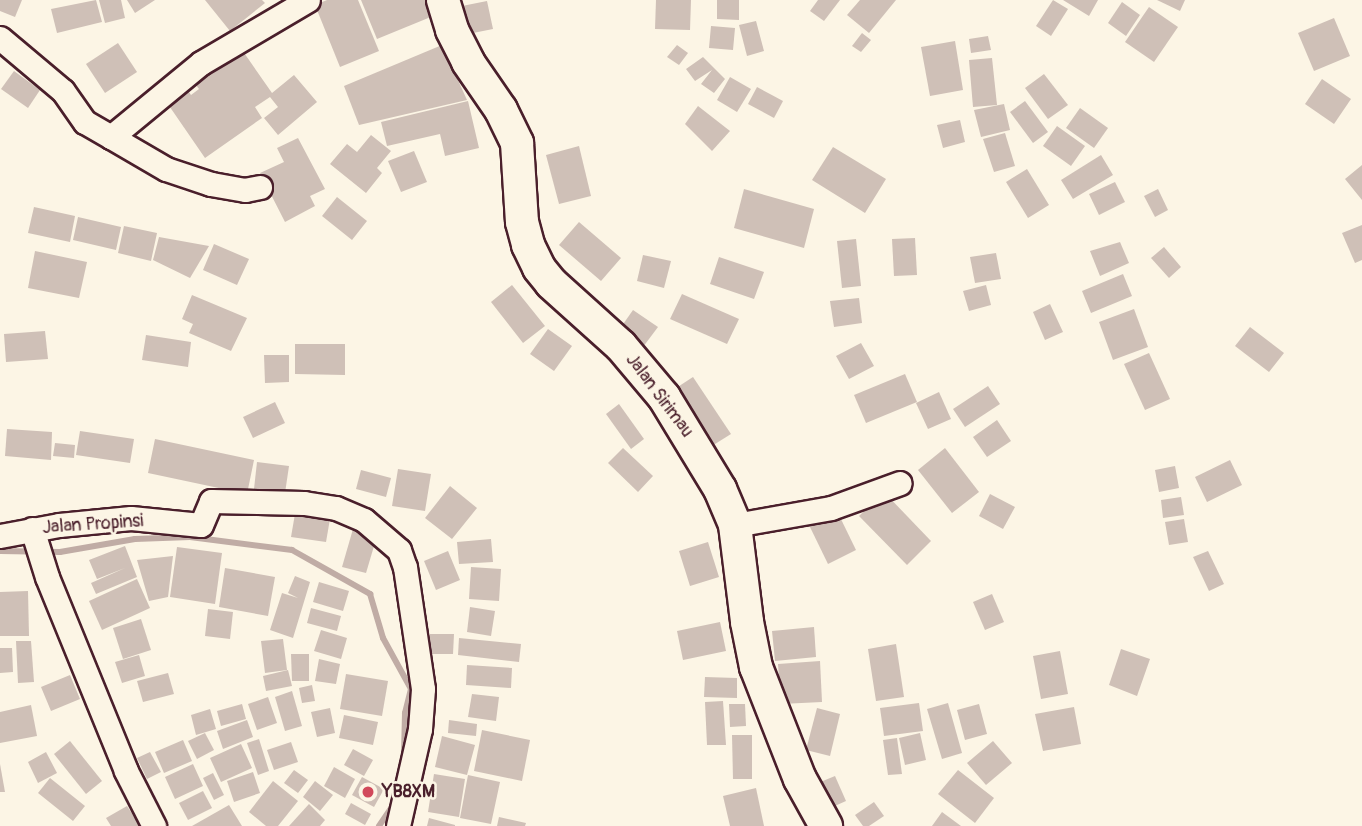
<!DOCTYPE html>
<style>
body{margin:0}
#map{position:relative;width:1362px;height:826px;overflow:hidden;background:#fcf5e5;font-family:Pangolin,sans-serif}
div>[style]{position:absolute}
[style*='--x']{left:calc(var(--x)*1px);top:calc(var(--y)*1px);width:calc(var(--w)*1px);rotate:calc(var(--a)*1deg)}
.stream>*{height:6px;margin:-3px;padding:0 3px;transform-origin:3px;border-radius:3px;background:#c0aca5}
.building>*{inset:0;background:#cfc0b7}
.roads{filter:drop-shadow(2px 0 #4a1f2b) drop-shadow(-2px 0 #4a1f2b) drop-shadow(0 2px #4a1f2b) drop-shadow(0 -2px #4a1f2b)}
.street>*{height:23px;margin:-11.5px;padding:0 11.5px;transform-origin:11.5px;border-radius:11.5px;background:#fcf5e5}
.secondary>*{height:32px;margin:-16px;padding:0 16px;transform-origin:16px;border-radius:16px;background:#fcf5e5}
.dots>*{width:19px;height:19px;translate:-50% -50%;box-sizing:border-box;border:4px solid #fcf5e5;border-radius:50%}
span{translate:-50% -50%;white-space:nowrap;text-align:center;line-height:1.15;-webkit-text-stroke:5px #fcf5e5;paint-order:stroke}
.street-label{font-size:18px;color:#4a1f2b}
.poi-label{font-size:18px;color:#4a1f2b;font-weight:700}
.left{translate:0 -50%;text-align:left}
</style>
<div id="map">
<div class="stream">
<i style="--x:0;--y:551;--w:60;--a:1"></i>
<i style="--x:60;--y:552;--w:76;--a:-9.8"></i>
<i style="--x:135;--y:539;--w:55;--a:-2.1"></i>
<i style="--x:190;--y:537;--w:103;--a:7.3"></i>
<i style="--x:292;--y:550;--w:90;--a:29.4"></i>
<i style="--x:370;--y:594;--w:46;--a:73.5"></i>
<i style="--x:383;--y:638;--w:58;--a:61.2"></i>
<i style="--x:411;--y:689;--w:25;--a:104"></i>
<i style="--x:405;--y:713;--w:42;--a:91.4"></i>
<i style="--x:379;--y:826;--w:27;--a:-56"></i>
</div>
<div class="building">
<i style="clip-path:polygon(0 0,22px 0,15px 17px,0 11px)"></i>
<i style="clip-path:polygon(96px 0,102px 22px,57px 33px,51px 9px)"></i>
<i style="clip-path:polygon(99px 0,121px 0,125px 18px,105px 23px)"></i>
<i style="clip-path:polygon(127px 0,155px 0,135px 13px)"></i>
<i style="clip-path:polygon(205px 0,262px 0,265px 3px,230px 31px)"></i>
<i style="clip-path:polygon(327px 0,358px 0,379px 51px,340px 67px,315px 5px)"></i>
<i style="clip-path:polygon(361px 0,433px 0,438px 14px,377px 39px)"></i>
<i style="clip-path:polygon(656px 0,691px 0,690px 30px,655px 29px)"></i>
<i style="clip-path:polygon(717px 0,739px 0,739px 20px,717px 19px)"></i>
<i style="clip-path:polygon(818px 0,840px 0,824px 21px,810px 11px)"></i>
<i style="clip-path:polygon(860px 0,896px 0,869px 33px,847px 15px)"></i>
<i style="clip-path:polygon(1053px 0,1068px 9px,1051px 36px,1036px 26px)"></i>
<i style="clip-path:polygon(1063px 0,1098px 0,1089px 16px)"></i>
<i style="clip-path:polygon(1157px 0,1185px 0,1180px 11px)"></i>
<i style="clip-path:polygon(487px 1px,493px 29px,463px 35px,457px 7px)"></i>
<i style="clip-path:polygon(1122px 2px,1140px 15px,1126px 36px,1108px 23px)"></i>
<i style="clip-path:polygon(1149px 7px,1178px 27px,1154px 62px,1125px 42px)"></i>
<i style="clip-path:polygon(1334px 18px,1350px 56px,1314px 71px,1298px 33px)"></i>
<i style="clip-path:polygon(756px 21px,764px 51px,747px 56px,739px 25px)"></i>
<i style="clip-path:polygon(711px 26px,735px 28px,733px 50px,709px 48px)"></i>
<i style="clip-path:polygon(862px 33px,871px 40px,861px 52px,852px 46px)"></i>
<i style="clip-path:polygon(988px 36px,991px 50px,971px 53px,969px 39px)"></i>
<i style="clip-path:polygon(955px 41px,963px 90px,930px 96px,921px 47px)"></i>
<i style="clip-path:polygon(118px 43px,137px 72px,105px 93px,86px 64px)"></i>
<i style="clip-path:polygon(442px 45px,467px 100px,359px 125px,344px 86px)"></i>
<i style="clip-path:polygon(677px 45px,688px 53px,679px 65px,667px 57px)"></i>
<i style="clip-path:polygon(240px 47px,272px 93px,294px 75px,317px 102px,278px 135px,264px 118px,278px 107px,270px 97px,255px 107px,262px 118px,205px 158px,163px 97px,183px 83px,191px 95px,199px 89px,192px 80px)"></i>
<i style="clip-path:polygon(703px 57px,725px 79px,714px 93px,701px 84px,712px 70px,695px 81px,686px 69px)"></i>
<i style="clip-path:polygon(992px 58px,997px 105px,973px 107px,969px 60px)"></i>
<i style="clip-path:polygon(14px 71px,40px 90px,28px 108px,1px 89px)"></i>
<i style="clip-path:polygon(1044px 74px,1068px 105px,1048px 119px,1025px 88px)"></i>
<i style="clip-path:polygon(730px 77px,751px 89px,737px 112px,717px 100px)"></i>
<i style="clip-path:polygon(1322px 79px,1351px 99px,1334px 124px,1305px 104px)"></i>
<i style="clip-path:polygon(757px 87px,783px 101px,774px 118px,748px 104px)"></i>
<i style="clip-path:polygon(468px 101px,479px 148px,445px 156px,440px 134px,387px 146px,381px 122px)"></i>
<i style="clip-path:polygon(1025px 101px,1048px 132px,1033px 143px,1010px 112px)"></i>
<i style="clip-path:polygon(1004px 104px,1010px 130px,981px 137px,974px 110px)"></i>
<i style="clip-path:polygon(698px 106px,730px 131px,712px 151px,685px 124px)"></i>
<i style="clip-path:polygon(1080px 108px,1108px 128px,1094px 148px,1066px 128px)"></i>
<i style="clip-path:polygon(960px 120px,965px 142px,943px 148px,937px 125px)"></i>
<i style="clip-path:polygon(1057px 126px,1085px 146px,1071px 166px,1043px 146px)"></i>
<i style="clip-path:polygon(1005px 133px,1015px 166px,994px 172px,983px 139px)"></i>
<i style="clip-path:polygon(371px 135px,391px 151px,377px 168px,382px 173px,366px 193px,330px 164px,347px 144px,357px 152px)"></i>
<i style="clip-path:polygon(298px 138px,325px 189px,310px 196px,315px 206px,285px 222px,260px 173px,284px 162px,277px 148px)"></i>
<i style="clip-path:polygon(579px 146px,591px 196px,559px 204px,546px 155px)"></i>
<i style="clip-path:polygon(833px 147px,886px 179px,865px 213px,812px 180px)"></i>
<i style="clip-path:polygon(414px 151px,427px 182px,401px 192px,388px 161px)"></i>
<i style="clip-path:polygon(1101px 155px,1113px 175px,1073px 199px,1061px 180px)"></i>
<i style="clip-path:polygon(1362px 165px,1362px 200px,1345px 179px)"></i>
<i style="clip-path:polygon(1027px 169px,1049px 205px,1028px 218px,1006px 182px)"></i>
<i style="clip-path:polygon(1115px 182px,1125px 202px,1099px 215px,1089px 194px)"></i>
<i style="clip-path:polygon(744px 189px,814px 209px,804px 248px,734px 228px)"></i>
<i style="clip-path:polygon(1158px 189px,1168px 210px,1155px 217px,1144px 196px)"></i>
<i style="clip-path:polygon(337px 197px,367px 221px,352px 240px,322px 216px)"></i>
<i style="clip-path:polygon(34px 207px,75px 216px,70px 242px,28px 233px)"></i>
<i style="clip-path:polygon(78px 217px,121px 227px,116px 250px,73px 240px)"></i>
<i style="clip-path:polygon(579px 222px,621px 258px,601px 281px,559px 245px)"></i>
<i style="clip-path:polygon(1362px 225px,1362px 260px,1355px 263px,1342px 233px)"></i>
<i style="clip-path:polygon(124px 226px,157px 233px,151px 261px,118px 253px)"></i>
<i style="clip-path:polygon(159px 237px,209px 246px,190px 278px,153px 260px)"></i>
<i style="clip-path:polygon(915px 238px,917px 275px,894px 276px,892px 239px)"></i>
<i style="clip-path:polygon(856px 239px,861px 286px,842px 288px,837px 241px)"></i>
<i style="clip-path:polygon(1120px 242px,1129px 263px,1100px 276px,1090px 251px)"></i>
<i style="clip-path:polygon(214px 244px,249px 259px,237px 285px,203px 270px)"></i>
<i style="clip-path:polygon(1164px 247px,1181px 267px,1169px 278px,1151px 258px)"></i>
<i style="clip-path:polygon(35px 251px,87px 262px,79px 298px,28px 288px)"></i>
<i style="clip-path:polygon(996px 253px,1001px 279px,975px 283px,970px 257px)"></i>
<i style="clip-path:polygon(643px 255px,671px 261px,664px 288px,637px 281px)"></i>
<i style="clip-path:polygon(719px 257px,764px 272px,754px 299px,710px 284px)"></i>
<i style="clip-path:polygon(1123px 274px,1132px 296px,1091px 313px,1082px 291px)"></i>
<i style="clip-path:polygon(512px 285px,545px 326px,523px 343px,491px 302px)"></i>
<i style="clip-path:polygon(986px 285px,991px 305px,969px 311px,963px 291px)"></i>
<i style="clip-path:polygon(682px 294px,739px 319px,727px 344px,670px 319px)"></i>
<i style="clip-path:polygon(192px 295px,247px 318px,231px 351px,189px 333px,193px 324px,182px 319px)"></i>
<i style="clip-path:polygon(859px 298px,862px 323px,834px 327px,830px 301px)"></i>
<i style="clip-path:polygon(1050px 304px,1063px 332px,1045px 340px,1033px 312px)"></i>
<i style="clip-path:polygon(1134px 309px,1148px 347px,1113px 360px,1099px 322px)"></i>
<i style="clip-path:polygon(633px 310px,658px 327px,643px 347px,619px 330px)"></i>
<i style="clip-path:polygon(1250px 327px,1284px 353px,1269px 372px,1235px 346px)"></i>
<i style="clip-path:polygon(548px 329px,572px 346px,554px 371px,530px 354px)"></i>
<i style="clip-path:polygon(45px 331px,48px 359px,6px 362px,4px 334px)"></i>
<i style="clip-path:polygon(146px 335px,191px 342px,188px 367px,142px 360px)"></i>
<i style="clip-path:polygon(861px 343px,874px 366px,849px 379px,836px 356px)"></i>
<i style="clip-path:polygon(295px 344px,345px 344px,345px 375px,295px 374px)"></i>
<i style="clip-path:polygon(1149px 353px,1170px 399px,1145px 410px,1124px 364px)"></i>
<i style="clip-path:polygon(264px 355px,289px 355px,289px 382px,265px 383px)"></i>
<i style="clip-path:polygon(905px 374px,917px 402px,866px 423px,854px 395px)"></i>
<i style="clip-path:polygon(693px 377px,731px 434px,707px 449px,670px 392px)"></i>
<i style="clip-path:polygon(988px 386px,1000px 404px,965px 427px,953px 409px)"></i>
<i style="clip-path:polygon(939px 392px,951px 419px,928px 429px,916px 403px)"></i>
<i style="clip-path:polygon(275px 402px,285px 423px,253px 438px,243px 417px)"></i>
<i style="clip-path:polygon(619px 404px,644px 439px,631px 449px,606px 414px)"></i>
<i style="clip-path:polygon(997px 420px,1011px 441px,987px 457px,973px 437px)"></i>
<i style="clip-path:polygon(7px 429px,52px 432px,51px 460px,5px 456px)"></i>
<i style="clip-path:polygon(80px 431px,134px 439px,130px 463px,76px 455px)"></i>
<i style="clip-path:polygon(155px 439px,254px 460px,247px 494px,148px 473px)"></i>
<i style="clip-path:polygon(55px 443px,75px 445px,74px 458px,53px 456px)"></i>
<i style="clip-path:polygon(623px 448px,653px 476px,638px 492px,608px 463px)"></i>
<i style="clip-path:polygon(945px 448px,979px 492px,952px 513px,918px 470px)"></i>
<i style="clip-path:polygon(1230px 460px,1242px 485px,1207px 502px,1195px 477px)"></i>
<i style="clip-path:polygon(257px 462px,289px 466px,285px 493px,254px 489px)"></i>
<i style="clip-path:polygon(1175px 466px,1179px 488px,1159px 492px,1155px 470px)"></i>
<i style="clip-path:polygon(398px 469px,431px 474px,425px 511px,392px 506px)"></i>
<i style="clip-path:polygon(361px 470px,391px 478px,386px 497px,356px 489px)"></i>
<i style="clip-path:polygon(450px 486px,477px 508px,452px 539px,425px 518px)"></i>
<i style="clip-path:polygon(884px 492px,931px 541px,907px 565px,859px 516px)"></i>
<i style="clip-path:polygon(990px 494px,1015px 507px,1003px 529px,979px 516px)"></i>
<i style="clip-path:polygon(1181px 497px,1184px 515px,1163px 518px,1161px 500px)"></i>
<i style="clip-path:polygon(296px 508px,331px 513px,326px 542px,291px 537px)"></i>
<i style="clip-path:polygon(837px 511px,856px 550px,828px 564px,809px 525px)"></i>
<i style="clip-path:polygon(1184px 519px,1188px 542px,1169px 545px,1165px 522px)"></i>
<i style="clip-path:polygon(353px 529px,377px 536px,366px 573px,342px 567px)"></i>
<i style="clip-path:polygon(491px 539px,493px 562px,459px 564px,457px 542px)"></i>
<i style="clip-path:polygon(708px 542px,719px 577px,690px 586px,679px 551px)"></i>
<i style="clip-path:polygon(125px 546px,137px 577px,96px 594px,91px 583px,125px 568px,97px 579px,89px 560px)"></i>
<i style="clip-path:polygon(177px 547px,222px 553px,215px 604px,170px 597px)"></i>
<i style="clip-path:polygon(448px 551px,460px 580px,436px 590px,424px 561px)"></i>
<i style="clip-path:polygon(1208px 551px,1224px 584px,1209px 591px,1193px 557px)"></i>
<i style="clip-path:polygon(173px 556px,168px 597px,149px 601px,137px 560px)"></i>
<i style="clip-path:polygon(471px 567px,501px 569px,499px 601px,469px 599px)"></i>
<i style="clip-path:polygon(225px 568px,275px 577px,268px 616px,219px 607px)"></i>
<i style="clip-path:polygon(295px 576px,310px 582px,293px 638px,270px 630px,282px 593px,298px 598px,288px 593px)"></i>
<i style="clip-path:polygon(137px 579px,150px 608px,102px 630px,89px 601px)"></i>
<i style="clip-path:polygon(319px 582px,349px 591px,343px 611px,313px 602px)"></i>
<i style="clip-path:polygon(28px 591px,29px 636px,0 636px,0 592px)"></i>
<i style="clip-path:polygon(992px 594px,1004px 622px,985px 630px,973px 602px)"></i>
<i style="clip-path:polygon(470px 607px,495px 611px,491px 636px,467px 632px)"></i>
<i style="clip-path:polygon(311px 608px,341px 616px,337px 631px,307px 623px)"></i>
<i style="clip-path:polygon(208px 609px,233px 612px,230px 639px,205px 636px)"></i>
<i style="clip-path:polygon(141px 619px,151px 650px,123px 659px,113px 628px)"></i>
<i style="clip-path:polygon(720px 622px,726px 651px,683px 660px,677px 631px)"></i>
<i style="clip-path:polygon(814px 627px,816px 657px,775px 661px,772px 631px)"></i>
<i style="clip-path:polygon(321px 630px,347px 638px,341px 659px,314px 651px)"></i>
<i style="clip-path:polygon(430px 634px,454px 634px,453px 654px,430px 654px)"></i>
<i style="clip-path:polygon(459px 638px,521px 644px,519px 662px,458px 655px)"></i>
<i style="clip-path:polygon(283px 639px,287px 670px,265px 673px,261px 641px)"></i>
<i style="clip-path:polygon(16px 641px,31px 641px,34px 682px,18px 683px)"></i>
<i style="clip-path:polygon(896px 644px,904px 697px,876px 701px,868px 649px)"></i>
<i style="clip-path:polygon(0 648px,12px 648px,13px 672px,0 673px)"></i>
<i style="clip-path:polygon(1121px 649px,1150px 659px,1137px 696px,1109px 685px)"></i>
<i style="clip-path:polygon(1060px 651px,1068px 694px,1041px 699px,1033px 656px)"></i>
<i style="clip-path:polygon(291px 654px,309px 654px,309px 681px,292px 681px)"></i>
<i style="clip-path:polygon(139px 655px,145px 676px,122px 683px,115px 662px)"></i>
<i style="clip-path:polygon(319px 659px,340px 664px,336px 684px,315px 681px)"></i>
<i style="clip-path:polygon(820px 661px,822px 702px,781px 704px,778px 664px)"></i>
<i style="clip-path:polygon(467px 665px,512px 668px,511px 688px,466px 685px)"></i>
<i style="clip-path:polygon(288px 670px,292px 686px,266px 691px,263px 676px)"></i>
<i style="clip-path:polygon(168px 673px,174px 694px,143px 702px,137px 681px)"></i>
<i style="clip-path:polygon(346px 674px,388px 681px,382px 716px,340px 709px)"></i>
<i style="clip-path:polygon(70px 675px,80px 699px,51px 711px,41px 687px)"></i>
<i style="clip-path:polygon(705px 677px,737px 678px,737px 698px,704px 697px)"></i>
<i style="clip-path:polygon(312px 685px,315px 701px,302px 703px,299px 688px)"></i>
<i style="clip-path:polygon(292px 691px,302px 726px,285px 731px,275px 697px)"></i>
<i style="clip-path:polygon(472px 694px,499px 697px,496px 721px,468px 717px)"></i>
<i style="clip-path:polygon(268px 697px,277px 723px,257px 730px,248px 704px)"></i>
<i style="clip-path:polygon(723px 701px,726px 745px,707px 745px,705px 702px)"></i>
<i style="clip-path:polygon(919px 703px,923px 731px,884px 736px,880px 708px)"></i>
<i style="clip-path:polygon(948px 703px,962px 753px,942px 759px,927px 709px)"></i>
<i style="clip-path:polygon(242px 704px,246px 719px,221px 726px,217px 711px)"></i>
<i style="clip-path:polygon(729px 704px,745px 704px,746px 726px,730px 727px)"></i>
<i style="clip-path:polygon(979px 704px,987px 734px,965px 740px,957px 710px)"></i>
<i style="clip-path:polygon(31px 705px,37px 736px,0 743px,0 712px)"></i>
<i style="clip-path:polygon(1074px 707px,1081px 744px,1043px 751px,1035px 714px)"></i>
<i style="clip-path:polygon(330px 708px,335px 733px,317px 737px,311px 712px)"></i>
<i style="clip-path:polygon(817px 708px,840px 714px,830px 756px,806px 750px)"></i>
<i style="clip-path:polygon(210px 709px,216px 729px,196px 735px,191px 715px)"></i>
<i style="clip-path:polygon(344px 715px,378px 722px,373px 745px,339px 738px)"></i>
<i style="clip-path:polygon(247px 720px,253px 737px,223px 749px,217px 731px)"></i>
<i style="clip-path:polygon(449px 720px,477px 724px,476px 736px,448px 733px)"></i>
<i style="clip-path:polygon(482px 730px,530px 740px,522px 781px,474px 771px)"></i>
<i style="clip-path:polygon(205px 733px,214px 750px,197px 759px,188px 741px)"></i>
<i style="clip-path:polygon(920px 733px,926px 760px,905px 765px,899px 738px)"></i>
<i style="clip-path:polygon(732px 735px,752px 735px,752px 779px,733px 779px)"></i>
<i style="clip-path:polygon(442px 736px,475px 745px,467px 775px,435px 767px)"></i>
<i style="clip-path:polygon(897px 738px,902px 774px,888px 775px,883px 740px)"></i>
<i style="clip-path:polygon(259px 739px,269px 771px,258px 775px,247px 743px)"></i>
<i style="clip-path:polygon(183px 740px,192px 761px,164px 773px,155px 752px)"></i>
<i style="clip-path:polygon(70px 741px,102px 781px,86px 794px,54px 754px)"></i>
<i style="clip-path:polygon(993px 741px,1012px 763px,986px 785px,967px 763px)"></i>
<i style="clip-path:polygon(291px 742px,298px 762px,274px 770px,267px 750px)"></i>
<i style="clip-path:polygon(241px 744px,252px 768px,221px 782px,210px 758px)"></i>
<i style="clip-path:polygon(353px 749px,373px 760px,364px 776px,344px 765px)"></i>
<i style="clip-path:polygon(46px 752px,57px 773px,38px 783px,28px 762px)"></i>
<i style="clip-path:polygon(150px 752px,161px 772px,147px 779px,137px 758px)"></i>
<i style="clip-path:polygon(0 764px,5px 792px,0 792px)"></i>
<i style="clip-path:polygon(193px 764px,203px 786px,175px 799px,165px 777px)"></i>
<i style="clip-path:polygon(334px 767px,355px 779px,345px 798px,324px 786px)"></i>
<i style="clip-path:polygon(294px 770px,308px 780px,298px 793px,284px 783px)"></i>
<i style="clip-path:polygon(958px 770px,994px 798px,975px 823px,938px 794px)"></i>
<i style="clip-path:polygon(253px 772px,260px 793px,234px 802px,227px 781px)"></i>
<i style="clip-path:polygon(213px 773px,224px 795px,214px 800px,203px 778px)"></i>
<i style="clip-path:polygon(434px 774px,465px 779px,459px 817px,428px 812px)"></i>
<i style="clip-path:polygon(468px 775px,500px 782px,491px 824px,460px 818px)"></i>
<i style="clip-path:polygon(835px 776px,846px 801px,828px 809px,818px 783px)"></i>
<i style="clip-path:polygon(362px 777px,384px 789px,374px 807px,352px 795px)"></i>
<i style="clip-path:polygon(50px 778px,85px 806px,73px 821px,38px 793px)"></i>
<i style="clip-path:polygon(273px 781px,298px 801px,278px 826px,266px 826px,249px 812px)"></i>
<i style="clip-path:polygon(315px 781px,333px 795px,320px 811px,303px 797px)"></i>
<i style="clip-path:polygon(756px 788px,764px 826px,730px 826px,723px 796px)"></i>
<i style="clip-path:polygon(203px 791px,212px 808px,188px 820px,179px 803px)"></i>
<i style="clip-path:polygon(874px 802px,884px 816px,869px 826px,863px 826px,855px 815px)"></i>
<i style="clip-path:polygon(351px 803px,371px 814px,365px 825px,345px 814px)"></i>
<i style="clip-path:polygon(309px 804px,325px 820px,320px 826px,289px 826px)"></i>
<i style="clip-path:polygon(229px 805px,242px 826px,192px 826px)"></i>
<i style="clip-path:polygon(127px 806px,140px 826px,111px 826px,106px 818px)"></i>
<i style="clip-path:polygon(942px 812px,961px 826px,932px 826px)"></i>
<i style="clip-path:polygon(499px 817px,526px 823px,525px 826px,497px 826px)"></i>
<i style="clip-path:polygon(429px 818px,455px 825px,455px 826px,427px 826px)"></i>
</div>
<div class="roads">
<div class="street">
<i style="--x:0;--y:38;--w:82;--a:40.1"></i>
<i style="--x:63;--y:91;--w:38;--a:55"></i>
<i style="--x:85;--y:122;--w:30;--a:30"></i>
<i style="--x:260;--y:187;--w:15;--a:169"></i>
<i style="--x:245;--y:190;--w:35;--a:-170"></i>
<i style="--x:211;--y:184;--w:47;--a:-161.6"></i>
<i style="--x:166;--y:169;--w:64;--a:-149.8"></i>
<i style="--x:111;--y:137;--w:117;--a:-39.4"></i>
<i style="--x:201;--y:63;--w:124;--a:-30.5"></i>
<i style="--x:735;--y:525;--w:97;--a:-10"></i>
<i style="--x:831;--y:508;--w:73;--a:-19.9"></i>
<i style="--x:32;--y:529;--w:50;--a:72.6"></i>
<i style="--x:47;--y:577;--w:209;--a:67.8"></i>
<i style="--x:126;--y:771;--w:62;--a:63"></i>
<i style="--x:0;--y:536;--w:60;--a:-10.6"></i>
<i style="--x:59;--y:525;--w:72;--a:-5.6"></i>
<i style="--x:131;--y:518;--w:70;--a:5.7"></i>
<i style="--x:201;--y:525;--w:26;--a:-67"></i>
<i style="--x:211;--y:501;--w:93;--a:1.2"></i>
<i style="--x:304;--y:503;--w:32;--a:9"></i>
<i style="--x:336;--y:508;--w:30;--a:23"></i>
<i style="--x:364;--y:520;--w:46;--a:40.6"></i>
<i style="--x:399;--y:550;--w:18;--a:71"></i>
<i style="--x:405;--y:567;--w:123;--a:81.6"></i>
<i style="--x:423;--y:689;--w:40;--a:94.3"></i>
<i style="--x:420;--y:729;--w:99;--a:102.8"></i>
</div>
<div class="secondary">
<i style="--x:443;--y:0;--w:31;--a:73"></i>
<i style="--x:452;--y:30;--w:36;--a:63"></i>
<i style="--x:468;--y:62;--w:58;--a:55.5"></i>
<i style="--x:501;--y:110;--w:37;--a:64"></i>
<i style="--x:517;--y:143;--w:79;--a:86.4"></i>
<i style="--x:522;--y:222;--w:24;--a:75"></i>
<i style="--x:528;--y:245;--w:25;--a:64"></i>
<i style="--x:539;--y:268;--w:19;--a:51"></i>
<i style="--x:551;--y:283;--w:94;--a:42"></i>
<i style="--x:621;--y:346;--w:67;--a:49.9"></i>
<i style="--x:664;--y:397;--w:108;--a:58.7"></i>
<i style="--x:720;--y:489;--w:39;--a:67"></i>
<i style="--x:735;--y:525;--w:98;--a:82.9"></i>
<i style="--x:747;--y:622;--w:46;--a:78.7"></i>
<i style="--x:756;--y:667;--w:120;--a:68.6"></i>
<i style="--x:800;--y:779;--w:54;--a:61"></i>
</div>
</div>
<div class="dots">
<i style="left:368px;top:792px;background:#d1495b"></i>
</div>
<div class="street-label">
<span style="left:659px;top:396px;rotate:53deg">Jalan Sirimau</span>
<span style="left:93px;top:525px;rotate:-4deg">Jalan Propinsi</span>
</div>
<div class="poi-label">
<span class="left" style="left:382px;top:792px">YB8XM</span>
</div>
</div>
